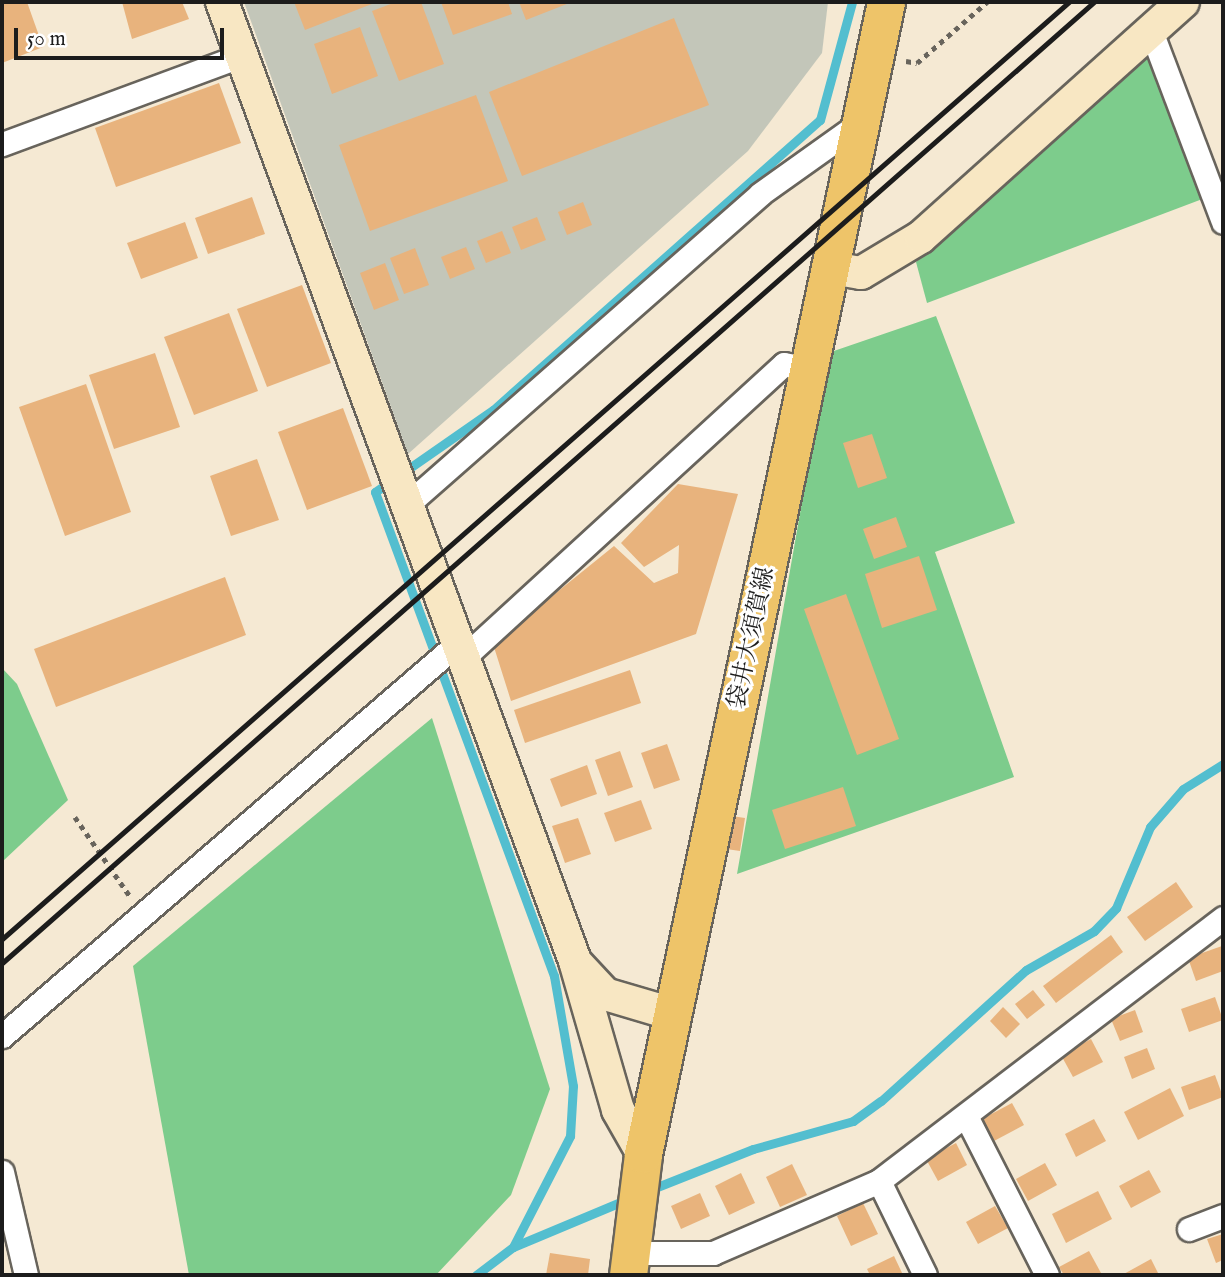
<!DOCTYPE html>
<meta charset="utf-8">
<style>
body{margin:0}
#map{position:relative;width:1225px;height:1277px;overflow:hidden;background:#f5e9d3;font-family:"IM FELL English","Noto Serif JP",serif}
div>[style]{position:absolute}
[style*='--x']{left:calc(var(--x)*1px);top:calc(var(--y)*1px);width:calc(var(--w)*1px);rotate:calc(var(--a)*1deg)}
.industrial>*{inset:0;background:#c3c6b9}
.green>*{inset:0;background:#7dcc8c}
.stream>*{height:9px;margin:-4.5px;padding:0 4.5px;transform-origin:4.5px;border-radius:4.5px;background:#53becf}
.building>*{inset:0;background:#e8b37d}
.path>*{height:4.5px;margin-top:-2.25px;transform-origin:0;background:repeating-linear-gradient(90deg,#68645c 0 5px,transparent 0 10px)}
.roads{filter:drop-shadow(2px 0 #68645c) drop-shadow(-2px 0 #68645c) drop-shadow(0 2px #68645c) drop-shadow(0 -2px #68645c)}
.street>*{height:23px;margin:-11.5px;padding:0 11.5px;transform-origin:11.5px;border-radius:11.5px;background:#fff}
.secondary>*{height:32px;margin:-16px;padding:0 16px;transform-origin:16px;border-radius:16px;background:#f8e7c3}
.primary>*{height:37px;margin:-18.5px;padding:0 18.5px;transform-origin:18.5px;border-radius:18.5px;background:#eec469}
.rail>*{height:5px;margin:-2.5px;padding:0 2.5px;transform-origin:2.5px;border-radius:2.5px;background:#1c1c1c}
span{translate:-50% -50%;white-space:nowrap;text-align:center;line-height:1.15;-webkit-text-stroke:6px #fff;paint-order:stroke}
.street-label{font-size:24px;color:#1c1c1c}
.frame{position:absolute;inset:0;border:4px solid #1c1c1c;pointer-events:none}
.scale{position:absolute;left:14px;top:28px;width:210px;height:32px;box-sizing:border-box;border:4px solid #1c1c1c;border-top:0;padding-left:9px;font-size:21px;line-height:24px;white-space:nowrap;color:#1c1c1c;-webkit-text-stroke:5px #fff;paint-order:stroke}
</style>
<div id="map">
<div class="industrial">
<i style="clip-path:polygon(244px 2px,828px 2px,822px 53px,748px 151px,408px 454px)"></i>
</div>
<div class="green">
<i style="clip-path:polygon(1158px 49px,1213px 195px,927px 303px,916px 262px)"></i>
<i style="clip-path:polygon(936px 316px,1015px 523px,935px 552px,1014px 777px,737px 874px,828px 353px)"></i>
<i style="clip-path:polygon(2px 668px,17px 684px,68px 800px,2px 862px)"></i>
<i style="clip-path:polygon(432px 718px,550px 1089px,511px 1195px,436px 1275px,189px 1275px,133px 966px)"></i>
</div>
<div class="stream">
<i style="--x:647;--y:1191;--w:114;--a:-21.6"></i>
<i style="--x:753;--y:1149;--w:104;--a:-15.6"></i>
<i style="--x:853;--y:1121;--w:34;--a:-36"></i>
<i style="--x:881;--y:1101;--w:195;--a:-42.1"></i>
<i style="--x:1026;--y:970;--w:78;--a:-29.8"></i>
<i style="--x:1094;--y:931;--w:32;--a:-46"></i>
<i style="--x:1116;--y:908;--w:88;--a:-67.2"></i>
<i style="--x:1150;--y:827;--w:50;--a:-49"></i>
<i style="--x:1183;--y:789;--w:47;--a:-32"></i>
<i style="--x:513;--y:1247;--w:125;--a:-62.8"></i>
<i style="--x:570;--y:1136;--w:50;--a:-86.6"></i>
<i style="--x:573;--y:1086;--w:112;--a:-99.8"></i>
<i style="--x:554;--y:976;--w:516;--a:-110.3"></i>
<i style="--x:375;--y:492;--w:144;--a:-34.8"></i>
<i style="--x:493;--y:410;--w:437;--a:-41.6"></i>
<i style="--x:820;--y:120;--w:122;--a:-74.8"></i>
<i style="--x:476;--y:1275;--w:46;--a:-37.1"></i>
<i style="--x:513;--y:1247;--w:125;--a:-22.7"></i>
</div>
<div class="building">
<i style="clip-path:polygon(2px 2px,27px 2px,43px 47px,2px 63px)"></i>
<i style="clip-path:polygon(122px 2px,182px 2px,189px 19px,132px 39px)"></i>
<i style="clip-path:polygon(294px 2px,377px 2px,305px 30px)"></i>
<i style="clip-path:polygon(396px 2px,421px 2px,444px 64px,399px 81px,372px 11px)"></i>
<i style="clip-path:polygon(441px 2px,508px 2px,512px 14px,453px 35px)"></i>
<i style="clip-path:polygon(519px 2px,572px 2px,526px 20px)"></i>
<i style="clip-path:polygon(674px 18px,709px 105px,522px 176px,489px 92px)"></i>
<i style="clip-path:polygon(360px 27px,378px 76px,332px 94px,314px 44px)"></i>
<i style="clip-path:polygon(219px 83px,241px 143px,116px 187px,95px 128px)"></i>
<i style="clip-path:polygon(476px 95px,508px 181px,370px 231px,339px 145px)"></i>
<i style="clip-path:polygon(252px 197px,265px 234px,208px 254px,195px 218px)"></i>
<i style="clip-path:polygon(583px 202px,592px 225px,567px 235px,558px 212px)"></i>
<i style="clip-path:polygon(537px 217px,546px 240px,521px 250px,512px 227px)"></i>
<i style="clip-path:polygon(185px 222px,198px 258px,141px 279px,127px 243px)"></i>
<i style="clip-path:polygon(502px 231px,511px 253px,486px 263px,477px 241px)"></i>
<i style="clip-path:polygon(466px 247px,475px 269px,450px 279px,441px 257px)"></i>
<i style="clip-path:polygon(415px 248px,429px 285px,404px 294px,390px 258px)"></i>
<i style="clip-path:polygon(385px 263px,399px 300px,374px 310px,360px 273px)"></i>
<i style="clip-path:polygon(302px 285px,331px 363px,267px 387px,237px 309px)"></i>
<i style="clip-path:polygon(229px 313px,258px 391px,194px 415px,164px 337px)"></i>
<i style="clip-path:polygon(155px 353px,180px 427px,114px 449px,89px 375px)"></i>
<i style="clip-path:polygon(86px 384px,131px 512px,65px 536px,19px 407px)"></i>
<i style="clip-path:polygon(343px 408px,372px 486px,307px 510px,278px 432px)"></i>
<i style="clip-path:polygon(872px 434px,887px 478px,858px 488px,843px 443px)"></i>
<i style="clip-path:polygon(257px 459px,279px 520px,231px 536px,210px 476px)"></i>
<i style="clip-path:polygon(678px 484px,738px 494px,696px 634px,511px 701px,493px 644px,614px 546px,654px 583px,678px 573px,679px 545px,644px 567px,621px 543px)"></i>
<i style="clip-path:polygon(896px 517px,907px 547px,874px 559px,863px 529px)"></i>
<i style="clip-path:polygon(919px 556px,937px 610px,882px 628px,865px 574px)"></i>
<i style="clip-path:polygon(225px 577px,246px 635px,56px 707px,34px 649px)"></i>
<i style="clip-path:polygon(846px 594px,899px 739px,857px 755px,804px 609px)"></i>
<i style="clip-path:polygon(630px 670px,641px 703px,525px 743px,514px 710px)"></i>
<i style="clip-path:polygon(667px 744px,680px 780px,654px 789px,641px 753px)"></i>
<i style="clip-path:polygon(620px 751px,633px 787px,608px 796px,595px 760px)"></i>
<i style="clip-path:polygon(587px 765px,597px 794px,561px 807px,550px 779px)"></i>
<i style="clip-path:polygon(843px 787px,856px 826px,785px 849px,772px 810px)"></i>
<i style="clip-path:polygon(641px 800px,652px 829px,615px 842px,604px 813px)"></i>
<i style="clip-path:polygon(704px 812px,745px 818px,740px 851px,699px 845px)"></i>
<i style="clip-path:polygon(578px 818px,591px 854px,565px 863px,552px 826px)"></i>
<i style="clip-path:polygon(1176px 882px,1193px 907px,1145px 941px,1127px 917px)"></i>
<i style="clip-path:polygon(1111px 935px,1123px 952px,1056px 1003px,1043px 986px)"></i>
<i style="clip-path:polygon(1222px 946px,1223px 971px,1196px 981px,1188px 958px)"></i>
<i style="clip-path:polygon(1033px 990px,1045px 1005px,1027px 1019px,1015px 1004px)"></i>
<i style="clip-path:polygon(1215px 997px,1223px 1020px,1189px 1032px,1181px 1009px)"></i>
<i style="clip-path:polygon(1003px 1007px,1020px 1024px,1006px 1038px,990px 1021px)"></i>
<i style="clip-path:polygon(1135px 1010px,1143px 1032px,1120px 1041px,1111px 1019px)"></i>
<i style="clip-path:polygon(1091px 1039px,1103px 1062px,1073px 1077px,1061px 1055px)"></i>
<i style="clip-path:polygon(1147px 1048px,1155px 1069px,1132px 1079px,1124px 1057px)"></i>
<i style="clip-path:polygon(1215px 1075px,1223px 1097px,1189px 1110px,1181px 1087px)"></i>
<i style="clip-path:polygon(1170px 1088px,1184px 1116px,1138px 1140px,1124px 1112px)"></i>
<i style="clip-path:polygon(1012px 1103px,1024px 1125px,994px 1141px,982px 1119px)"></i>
<i style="clip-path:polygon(1094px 1119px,1106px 1141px,1076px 1157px,1065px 1134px)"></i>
<i style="clip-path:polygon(956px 1143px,967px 1165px,938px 1181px,926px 1159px)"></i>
<i style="clip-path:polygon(1045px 1163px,1057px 1185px,1028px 1201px,1016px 1179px)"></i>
<i style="clip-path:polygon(792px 1164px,807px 1195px,780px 1207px,766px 1177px)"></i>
<i style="clip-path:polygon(1149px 1170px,1161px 1192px,1131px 1208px,1119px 1186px)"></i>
<i style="clip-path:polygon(741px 1173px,755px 1203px,729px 1215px,715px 1186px)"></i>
<i style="clip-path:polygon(1098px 1191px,1112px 1219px,1066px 1243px,1052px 1214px)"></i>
<i style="clip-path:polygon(700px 1193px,710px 1216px,681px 1229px,671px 1206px)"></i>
<i style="clip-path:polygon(863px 1203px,878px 1234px,851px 1246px,837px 1216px)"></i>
<i style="clip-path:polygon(995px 1206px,1008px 1228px,978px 1244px,966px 1222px)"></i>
<i style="clip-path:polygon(1223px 1234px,1223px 1260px,1216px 1263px,1207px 1239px)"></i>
<i style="clip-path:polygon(1089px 1251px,1101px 1273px,1064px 1275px,1059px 1267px)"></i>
<i style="clip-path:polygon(550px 1253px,590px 1259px,588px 1275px,546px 1275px)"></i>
<i style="clip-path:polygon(894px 1256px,903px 1275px,870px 1275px,867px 1269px)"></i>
<i style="clip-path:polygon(1151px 1259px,1159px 1275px,1122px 1275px)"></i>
</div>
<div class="path">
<i style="--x:906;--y:61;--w:11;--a:10"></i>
<i style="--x:917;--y:63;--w:93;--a:-41.1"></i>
<i style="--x:75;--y:817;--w:96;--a:55.2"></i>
</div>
<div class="roads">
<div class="street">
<i style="--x:1151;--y:31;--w:204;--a:69.3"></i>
<i style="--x:2;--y:144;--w:256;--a:-20.3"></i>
<i style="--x:410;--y:502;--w:466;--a:-41.3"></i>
<i style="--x:760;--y:194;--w:120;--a:-35.5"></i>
<i style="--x:463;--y:658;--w:435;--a:-42.5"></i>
<i style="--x:784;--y:364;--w:25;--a:11"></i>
<i style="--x:2;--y:1036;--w:602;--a:-40.76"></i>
<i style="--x:967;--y:1118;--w:176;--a:63"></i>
<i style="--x:2;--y:1172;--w:106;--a:76.9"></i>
<i style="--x:879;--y:1181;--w:105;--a:63.9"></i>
<i style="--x:1189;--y:1229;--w:36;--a:-21"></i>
<i style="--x:632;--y:1253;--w:81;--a:0"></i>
<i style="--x:713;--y:1253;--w:181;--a:-23.4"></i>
<i style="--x:879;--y:1181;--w:433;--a:-37.4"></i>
</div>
<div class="secondary">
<i style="--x:222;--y:2;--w:1022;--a:69.79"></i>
<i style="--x:575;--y:961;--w:155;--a:73.9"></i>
<i style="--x:618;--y:1110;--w:51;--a:60.4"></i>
<i style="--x:832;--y:268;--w:29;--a:10"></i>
<i style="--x:861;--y:273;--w:70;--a:-31"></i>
<i style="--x:921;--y:237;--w:352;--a:-41.9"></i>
<i style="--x:578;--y:965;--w:40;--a:47"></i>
<i style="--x:605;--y:994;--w:71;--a:16.4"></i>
</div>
<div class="primary">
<i style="--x:628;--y:1275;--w:122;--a:-82.9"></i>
<i style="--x:643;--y:1154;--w:1177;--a:-78.09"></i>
</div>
</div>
<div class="rail">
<i style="--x:2;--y:939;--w:1420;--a:-41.29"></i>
<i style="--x:2;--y:963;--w:1455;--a:-41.35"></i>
</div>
<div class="street-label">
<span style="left:752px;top:638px;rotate:-78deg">袋井大須賀線</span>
</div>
<div class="frame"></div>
<div class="scale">50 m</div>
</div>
